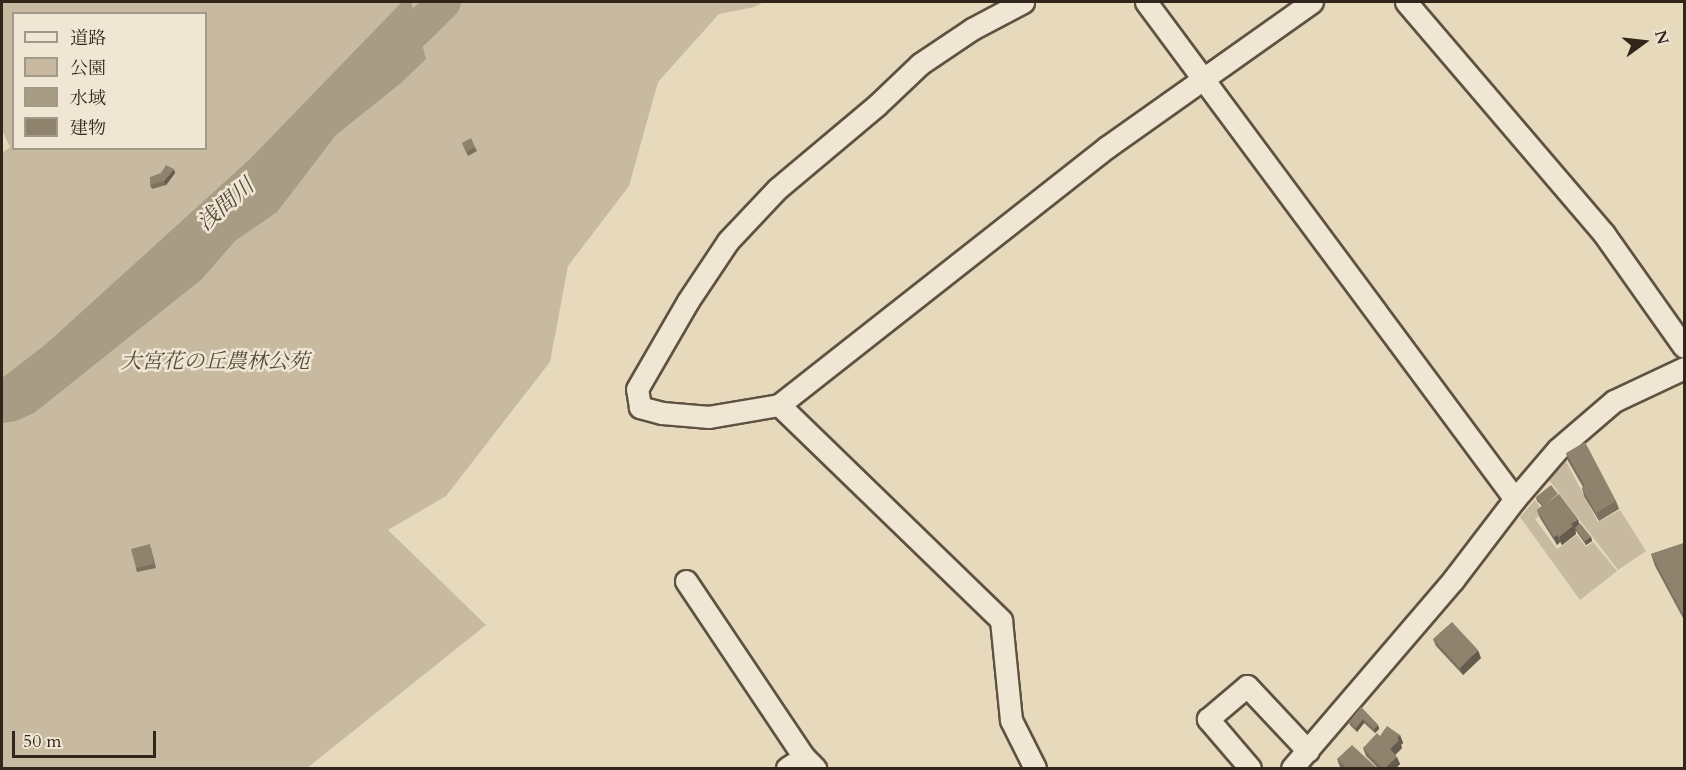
<!DOCTYPE html>
<meta charset="utf-8">
<style>
body{margin:0}
#map{position:relative;width:1686px;height:770px;overflow:hidden;background:#e6d9bc;font-family:Cardo,"Noto Serif JP",serif}
div>[style]{position:absolute}
[style*='--x']{left:calc(var(--x)*1px);top:calc(var(--y)*1px);width:calc(var(--w)*1px);rotate:calc(var(--a)*1deg)}
.green>*{inset:0;background:#c7baa0}
.water>*{inset:0;background:#a99c85}
.river>*{height:34px;margin:-17px;padding:0 17px;transform-origin:17px;border-radius:17px;background:#a99c85}
.roads{filter:drop-shadow(2px 0 #5f5242) drop-shadow(-2px 0 #5f5242) drop-shadow(0 2px #5f5242) drop-shadow(0 -2px #5f5242)}
.minor>*{height:21px;margin:-10.5px;padding:0 10.5px;transform-origin:10.5px;border-radius:10.5px;background:#efe6d3}
.wall>*{inset:0;background:#7c715f}
.shaded-wall>*{inset:0;background:#655c4d}
.building>*{inset:0;background:#90836e}
span{translate:-50% -50%;white-space:nowrap;text-align:center;line-height:1.15;-webkit-text-stroke:5px #efe6d3;paint-order:stroke}
.park-label{font-size:21px;color:#574a3c;font-style:italic}
.water-label{font-size:22px;color:#56493a;font-style:italic}
.frame{position:absolute;inset:0;border:3px solid #32251a;pointer-events:none}
.legend{position:absolute;left:12px;top:12px;width:195px;height:138px;box-sizing:border-box;background:#efe6d3;border:2px solid #a39989;margin:0;padding:8px 10px;list-style:none;font-size:18px;color:#32251a}
.legend li{display:flex;align-items:center;gap:12px;height:30px}
.legend b{width:30px;border:2px solid #a39989}
.north{position:absolute;left:1614px;top:12px;width:60px;height:60px;-webkit-text-stroke:4px #efe6d3;paint-order:stroke;rotate:75deg;font-size:16px;font-weight:700;line-height:24px;text-align:center;color:#32251a}
.north::after{content:'';display:block;margin:auto;width:21px;height:27px;background:#32251a;clip-path:polygon(50% 0,100% 100%,50% 72%,0 100%)}
.scale{position:absolute;left:12px;top:731px;width:144px;height:27px;box-sizing:border-box;border:3px solid #32251a;border-top:0;padding-left:8px;font-size:18px;line-height:21px;white-space:nowrap;color:#32251a;-webkit-text-stroke:4px #efe6d3;paint-order:stroke}
</style>
<div id="map">
<div class="green">
<i style="clip-path:polygon(evenodd,2px 2px,764px 2px,754px 7px,719px 14px,658px 82px,629px 186px,568px 266px,550px 362px,446px 496px,388px 530px,486px 625px,307px 768px,2px 768px,2px 153px,10px 147px,2px 130px,2px 2px,14px 14px,206px 14px,206px 148px,14px 148px,14px 14px)"></i>
<i style="clip-path:polygon(1566px 461px,1598px 522px,1620px 510px,1646px 551px,1618px 570px,1549px 480px)"></i>
<i style="clip-path:polygon(1535px 500px,1544px 512px,1535px 519px,1557px 549px,1577px 535px,1586px 547px,1593px 542px,1617px 571px,1580px 600px,1520px 517px)"></i>
</div>
<div class="water">
<i style="clip-path:polygon(402px 2px,411px 2px,426px 59px,401px 83px,336px 135px,277px 212px,235px 241px,202px 279px,34px 413px,16px 421px,2px 423px,2px 378px,45px 345px,250px 159px)"></i>
</div>
<div class="river">
<i style="--x:384;--y:61;--w:84;--a:-44.5"></i>
</div>
<div class="roads">
<div class="minor">
<i style="--x:1146;--y:2;--w:619;--a:53.41"></i>
<i style="--x:1406;--y:2;--w:305;--a:49.5"></i>
<i style="--x:1604;--y:234;--w:138;--a:54.7"></i>
<i style="--x:779;--y:405;--w:71;--a:170.3"></i>
<i style="--x:709;--y:417;--w:47;--a:-175.1"></i>
<i style="--x:662;--y:413;--w:23;--a:-165"></i>
<i style="--x:640;--y:407;--w:18;--a:-99"></i>
<i style="--x:637;--y:389;--w:102;--a:-59.9"></i>
<i style="--x:688;--y:301;--w:72;--a:-56.3"></i>
<i style="--x:728;--y:241;--w:71;--a:-46.7"></i>
<i style="--x:777;--y:189;--w:131;--a:-40"></i>
<i style="--x:877;--y:105;--w:59;--a:-43.6"></i>
<i style="--x:920;--y:64;--w:63;--a:-33.9"></i>
<i style="--x:972;--y:29;--w:58;--a:-27.9"></i>
<i style="--x:686;--y:581;--w:212;--a:56.2"></i>
<i style="--x:804;--y:757;--w:16;--a:45"></i>
<i style="--x:787;--y:768;--w:20;--a:-33"></i>
<i style="--x:1035;--y:768;--w:54;--a:-116.6"></i>
<i style="--x:1011;--y:720;--w:100;--a:-95.7"></i>
<i style="--x:1001;--y:620;--w:309;--a:-135.9"></i>
<i style="--x:779;--y:405;--w:417;--a:-38.2"></i>
<i style="--x:1107;--y:147;--w:251;--a:-35.3"></i>
<i style="--x:1250;--y:768;--w:65;--a:-130.6"></i>
<i style="--x:1208;--y:719;--w:51;--a:-40.2"></i>
<i style="--x:1247;--y:686;--w:89;--a:46.8"></i>
<i style="--x:1292;--y:768;--w:248;--a:-49.4"></i>
<i style="--x:1453;--y:580;--w:102;--a:-52.6"></i>
<i style="--x:1515;--y:499;--w:66;--a:-49.3"></i>
<i style="--x:1558;--y:449;--w:74;--a:-40.6"></i>
<i style="--x:1614;--y:401;--w:77;--a:-25.2"></i>
</div>
</div>
<div class="wall">
<i style="clip-path:polygon(462px 143px,475px 147px,477px 151px,468px 156px)"></i>
<i style="clip-path:polygon(175px 173px,166px 185px,152px 189px,150px 185px)"></i>
<i style="clip-path:polygon(1566px 453px,1616px 501px,1619px 509px,1599px 521px,1584px 496px,1582px 488px,1583px 487px,1568px 461px)"></i>
<i style="clip-path:polygon(1536px 497px,1579px 524px,1591px 537px,1592px 541px,1586px 545px,1576px 531px,1575px 531px,1576px 534px,1562px 545px,1560px 542px,1557px 545px,1540px 518px,1537px 510px,1542px 506px,1537px 501px)"></i>
<i style="clip-path:polygon(1684px 543px,1684px 620px,1655px 566px,1651px 554px)"></i>
<i style="clip-path:polygon(151px 548px,156px 568px,137px 572px,136px 568px)"></i>
<i style="clip-path:polygon(1433px 639px,1481px 658px,1463px 675px,1436px 646px)"></i>
<i style="clip-path:polygon(1361px 707px,1378px 725px,1379px 729px,1375px 733px,1364px 723px,1357px 732px,1350px 725px,1349px 722px)"></i>
<i style="clip-path:polygon(1400px 735px,1403px 743px,1401px 745px,1402px 748px,1395px 755px,1400px 764px,1396px 768px,1378px 768px,1366px 756px,1363px 748px,1380px 736px)"></i>
<i style="clip-path:polygon(1337px 759px,1377px 768px,1342px 768px,1340px 767px)"></i>
</div>
<div class="shaded-wall">
<i style="clip-path:polygon(174px 169px,175px 173px,166px 185px,164px 181px)"></i>
<i style="clip-path:polygon(1578px 519px,1580px 527px,1575px 528px,1576px 534px,1562px 545px,1559px 537px,1571px 524px)"></i>
<i style="clip-path:polygon(1557px 535px,1560px 542px,1557px 545px,1554px 537px)"></i>
<i style="clip-path:polygon(1591px 537px,1592px 541px,1586px 545px,1585px 541px)"></i>
<i style="clip-path:polygon(1478px 650px,1481px 658px,1463px 675px,1460px 668px)"></i>
<i style="clip-path:polygon(1363px 719px,1364px 723px,1357px 732px,1356px 728px)"></i>
<i style="clip-path:polygon(1378px 725px,1379px 729px,1375px 733px,1374px 729px)"></i>
<i style="clip-path:polygon(1400px 735px,1403px 743px,1401px 745px,1402px 748px,1393px 757px,1390px 749px)"></i>
<i style="clip-path:polygon(1397px 757px,1400px 764px,1396px 768px,1385px 768px)"></i>
</div>
<div class="building">
<i style="clip-path:polygon(471px 138px,475px 147px,466px 152px,462px 143px)"></i>
<i style="clip-path:polygon(166px 165px,174px 169px,164px 181px,150px 185px,150px 177px,161px 173px)"></i>
<i style="clip-path:polygon(1585px 442px,1616px 501px,1596px 513px,1582px 488px,1585px 486px,1566px 453px)"></i>
<i style="clip-path:polygon(1551px 485px,1558px 494px,1543px 506px,1536px 497px)"></i>
<i style="clip-path:polygon(1559px 494px,1578px 519px,1571px 524px,1573px 526px,1559px 537px,1557px 535px,1554px 537px,1537px 510px)"></i>
<i style="clip-path:polygon(1580px 523px,1591px 537px,1585px 541px,1575px 528px)"></i>
<i style="clip-path:polygon(1684px 543px,1684px 616px,1651px 554px)"></i>
<i style="clip-path:polygon(150px 544px,154px 564px,136px 568px,131px 549px)"></i>
<i style="clip-path:polygon(1452px 622px,1478px 650px,1460px 668px,1433px 639px)"></i>
<i style="clip-path:polygon(1361px 707px,1378px 725px,1374px 729px,1363px 719px,1356px 728px,1349px 722px)"></i>
<i style="clip-path:polygon(1387px 726px,1400px 735px,1397px 738px,1399px 740px,1390px 749px,1397px 757px,1385px 768px,1382px 768px,1363px 748px,1377px 733px,1380px 736px)"></i>
<i style="clip-path:polygon(1352px 745px,1377px 768px,1347px 768px,1337px 759px)"></i>
</div>
<div class="park-label">
<span style="left:215px;top:362px">大宮花の丘農林公苑</span>
</div>
<div class="water-label">
<span style="left:226px;top:205px;rotate:-41deg">浅間川</span>
</div>
<div class="frame"></div>
<ul class="legend">
<li><b style="height:8px;background:#efe6d3"></b>道路</li>
<li><b style="height:16px;background:#c7baa0"></b>公園</li>
<li><b style="height:16px;background:#a99c85"></b>水域</li>
<li><b style="height:16px;background:#90836e"></b>建物</li>
</ul>
<div class="north">N</div>
<div class="scale">50 m</div>
</div>
